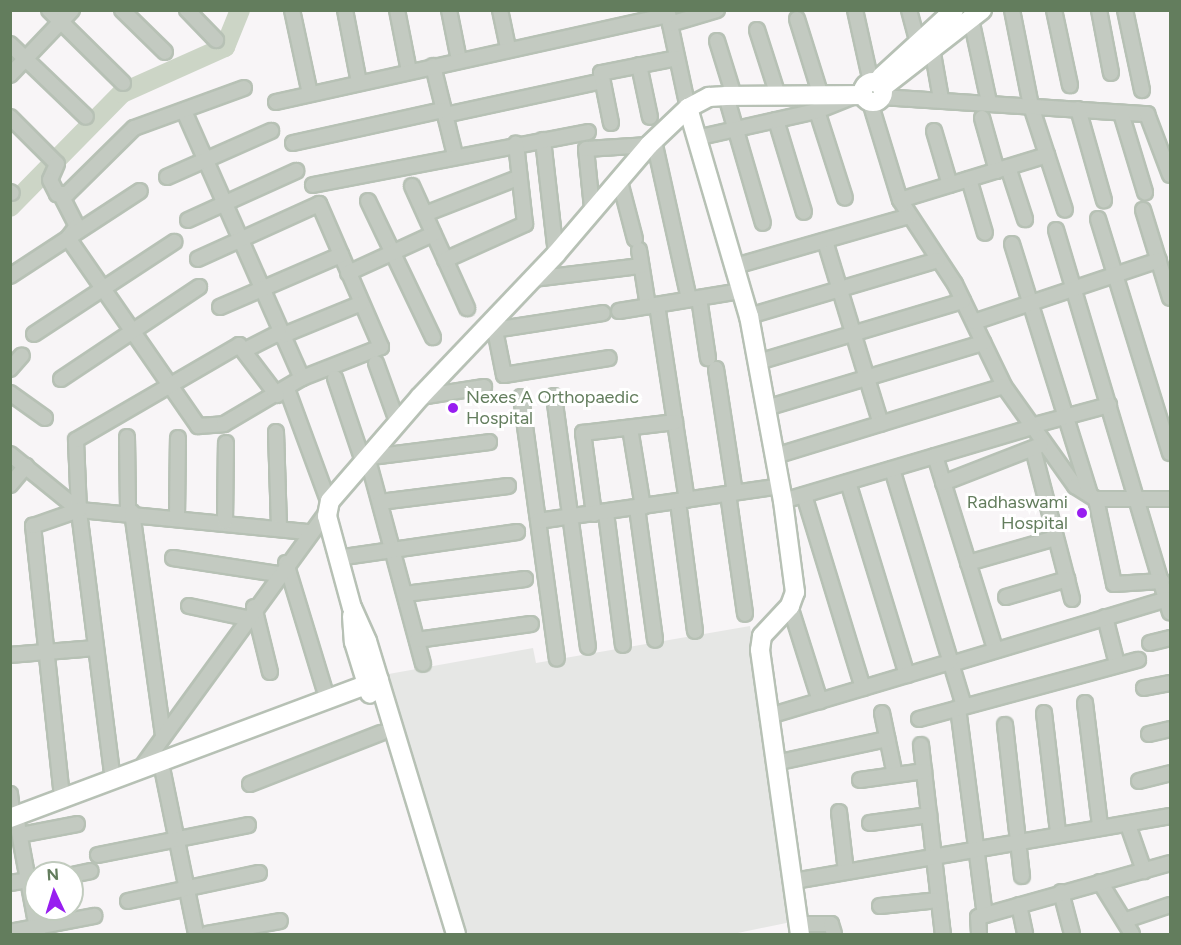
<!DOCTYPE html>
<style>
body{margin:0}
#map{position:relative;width:1181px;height:945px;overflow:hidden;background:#f8f5f7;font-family:Figtree,sans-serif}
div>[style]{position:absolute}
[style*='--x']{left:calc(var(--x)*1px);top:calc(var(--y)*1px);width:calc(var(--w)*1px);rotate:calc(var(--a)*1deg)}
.built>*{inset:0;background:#e6e7e5}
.river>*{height:20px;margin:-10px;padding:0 10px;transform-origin:10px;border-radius:10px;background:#ccd5c6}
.roads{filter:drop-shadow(2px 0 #b7c1b5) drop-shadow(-2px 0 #b7c1b5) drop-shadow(0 2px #b7c1b5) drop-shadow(0 -2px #b7c1b5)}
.street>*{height:14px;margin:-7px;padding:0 7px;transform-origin:7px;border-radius:7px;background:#c3cac1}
.secondary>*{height:18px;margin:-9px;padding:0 9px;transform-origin:9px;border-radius:9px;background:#fff}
.secondary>.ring{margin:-9px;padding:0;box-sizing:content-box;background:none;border:18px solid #fff;border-radius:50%}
.dots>*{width:16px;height:16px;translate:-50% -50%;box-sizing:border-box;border:3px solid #fff;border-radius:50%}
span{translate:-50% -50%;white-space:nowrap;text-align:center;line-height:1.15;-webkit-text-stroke:6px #fff;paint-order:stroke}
.poi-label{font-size:18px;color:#637d5d}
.left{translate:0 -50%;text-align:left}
.right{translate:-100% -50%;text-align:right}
.frame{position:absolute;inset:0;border:12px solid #637d5d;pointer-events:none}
.north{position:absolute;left:24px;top:861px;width:60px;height:60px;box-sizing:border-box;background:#fff;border:2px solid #c1cbbe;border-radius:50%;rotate:356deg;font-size:16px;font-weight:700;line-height:24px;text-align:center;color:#637d5d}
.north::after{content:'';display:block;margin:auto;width:21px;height:27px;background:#981ef0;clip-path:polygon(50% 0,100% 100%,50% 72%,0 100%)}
</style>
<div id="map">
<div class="built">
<i style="clip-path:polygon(750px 626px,796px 921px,733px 934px,466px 934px,383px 675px,533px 648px,536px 663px)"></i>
</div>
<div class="river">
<i style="--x:10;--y:207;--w:160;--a:-45.5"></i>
<i style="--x:122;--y:93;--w:113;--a:-24.1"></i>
<i style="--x:225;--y:47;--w:40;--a:-68"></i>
</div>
<div class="roads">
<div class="street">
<i style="--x:49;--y:10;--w:104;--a:44.6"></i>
<i style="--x:122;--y:10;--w:60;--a:44.3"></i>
<i style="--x:187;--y:10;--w:42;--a:46"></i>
<i style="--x:292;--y:10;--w:86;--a:77.9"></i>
<i style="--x:345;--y:10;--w:74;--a:79.1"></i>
<i style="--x:397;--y:10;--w:62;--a:78.9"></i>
<i style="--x:449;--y:10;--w:51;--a:78.7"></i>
<i style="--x:500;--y:10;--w:40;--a:78"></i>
<i style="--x:667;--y:10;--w:100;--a:77.9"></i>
<i style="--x:855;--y:10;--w:74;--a:77.5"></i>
<i style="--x:909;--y:10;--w:31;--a:75"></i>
<i style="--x:1012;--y:10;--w:98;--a:78.8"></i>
<i style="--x:1031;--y:106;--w:109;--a:71.9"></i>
<i style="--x:1054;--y:10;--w:77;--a:78"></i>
<i style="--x:1099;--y:10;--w:64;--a:79.2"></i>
<i style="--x:1125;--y:10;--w:82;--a:78"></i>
<i style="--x:797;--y:19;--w:81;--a:72.7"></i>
<i style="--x:971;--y:19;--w:85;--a:77.8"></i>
<i style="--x:670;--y:24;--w:49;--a:-16.6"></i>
<i style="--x:757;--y:30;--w:69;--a:72.3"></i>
<i style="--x:717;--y:41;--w:58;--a:72.8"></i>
<i style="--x:10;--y:44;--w:105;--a:43.8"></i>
<i style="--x:932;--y:48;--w:52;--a:80"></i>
<i style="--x:639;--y:65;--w:53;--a:78.1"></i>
<i style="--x:433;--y:66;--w:92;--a:76.1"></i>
<i style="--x:10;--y:75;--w:90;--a:-46.4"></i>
<i style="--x:726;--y:96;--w:132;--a:73.8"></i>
<i style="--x:881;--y:97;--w:267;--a:3.7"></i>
<i style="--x:1147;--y:114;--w:65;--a:69.3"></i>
<i style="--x:276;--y:102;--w:402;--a:-12.5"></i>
<i style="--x:870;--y:102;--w:102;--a:73"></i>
<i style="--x:900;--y:200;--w:100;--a:56.8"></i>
<i style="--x:955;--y:284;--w:113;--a:64.3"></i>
<i style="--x:1004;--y:386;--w:123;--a:54.6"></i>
<i style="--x:1075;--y:486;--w:25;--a:32"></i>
<i style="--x:1096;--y:499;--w:74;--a:0"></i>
<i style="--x:1078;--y:109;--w:95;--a:74.1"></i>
<i style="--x:184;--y:111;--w:292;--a:66.2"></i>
<i style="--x:817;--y:111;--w:91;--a:72.2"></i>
<i style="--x:1121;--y:113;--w:83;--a:73.1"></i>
<i style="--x:445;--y:115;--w:161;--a:-12.2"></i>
<i style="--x:10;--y:117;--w:66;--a:45"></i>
<i style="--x:57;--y:164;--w:17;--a:114"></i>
<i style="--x:50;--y:180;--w:16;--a:63"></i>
<i style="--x:57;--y:194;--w:10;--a:0"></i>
<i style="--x:67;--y:194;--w:94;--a:-44.6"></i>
<i style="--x:134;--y:128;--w:117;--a:-20"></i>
<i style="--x:982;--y:118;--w:55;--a:74.2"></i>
<i style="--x:776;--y:120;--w:96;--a:73.1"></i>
<i style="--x:611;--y:123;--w:51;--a:-101.3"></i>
<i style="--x:601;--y:73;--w:77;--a:-11.2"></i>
<i style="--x:934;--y:131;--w:56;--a:73.5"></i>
<i style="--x:696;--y:138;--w:124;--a:-12.6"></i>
<i style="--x:817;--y:111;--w:35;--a:-22"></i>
<i style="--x:543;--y:140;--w:115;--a:83.5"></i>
<i style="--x:654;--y:141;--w:162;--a:77.5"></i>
<i style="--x:293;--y:143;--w:154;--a:-12.4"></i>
<i style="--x:1008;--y:167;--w:55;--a:71.9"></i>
<i style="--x:167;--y:177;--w:114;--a:-23.9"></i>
<i style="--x:619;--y:178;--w:63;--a:75.3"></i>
<i style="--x:969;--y:179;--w:56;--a:73.5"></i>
<i style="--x:313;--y:185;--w:280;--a:-10.9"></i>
<i style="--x:412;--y:186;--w:134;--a:65.7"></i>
<i style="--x:10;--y:192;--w:2;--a:27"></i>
<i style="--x:61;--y:195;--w:35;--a:63"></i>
<i style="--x:77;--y:226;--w:15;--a:127"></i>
<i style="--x:68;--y:238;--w:229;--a:55.3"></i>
<i style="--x:198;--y:426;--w:26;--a:-4"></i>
<i style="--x:224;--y:424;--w:91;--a:-30.5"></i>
<i style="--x:302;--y:378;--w:85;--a:-21.4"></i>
<i style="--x:381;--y:347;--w:156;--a:-113.4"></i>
<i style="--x:319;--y:204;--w:133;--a:155.6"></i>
<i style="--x:900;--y:200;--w:154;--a:-17"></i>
<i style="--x:368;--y:201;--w:151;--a:64.5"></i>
<i style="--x:592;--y:208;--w:59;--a:-95.8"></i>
<i style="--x:586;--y:149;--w:63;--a:-3.6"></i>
<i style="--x:1143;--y:210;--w:92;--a:72.9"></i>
<i style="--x:425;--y:214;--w:100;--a:-21.2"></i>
<i style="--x:1098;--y:219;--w:245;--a:72.9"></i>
<i style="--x:188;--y:220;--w:119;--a:-24.4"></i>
<i style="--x:1056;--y:230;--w:399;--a:73.4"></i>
<i style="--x:825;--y:241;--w:191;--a:73"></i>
<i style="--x:1012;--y:244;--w:263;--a:72.7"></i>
<i style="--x:639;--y:250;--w:57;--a:80.9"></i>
<i style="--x:445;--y:260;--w:88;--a:-24.2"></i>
<i style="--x:525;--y:224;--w:81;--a:-96.4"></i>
<i style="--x:742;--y:264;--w:174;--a:-16"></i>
<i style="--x:348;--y:273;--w:94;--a:-24.6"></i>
<i style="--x:10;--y:276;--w:155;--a:-33.2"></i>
<i style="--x:533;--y:279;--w:109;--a:-6.9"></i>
<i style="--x:699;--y:298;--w:61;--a:81.5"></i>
<i style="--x:657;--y:305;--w:197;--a:81.3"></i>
<i style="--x:220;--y:307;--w:132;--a:-23.3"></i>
<i style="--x:619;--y:311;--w:124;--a:-9.3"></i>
<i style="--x:749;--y:316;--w:197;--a:-16.5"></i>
<i style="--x:974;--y:322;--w:195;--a:-18.5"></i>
<i style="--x:495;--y:330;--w:46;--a:78.7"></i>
<i style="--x:504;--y:375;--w:106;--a:-9.2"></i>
<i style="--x:487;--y:331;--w:117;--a:-8.8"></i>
<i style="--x:34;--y:334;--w:168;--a:-33.3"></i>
<i style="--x:281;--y:336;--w:87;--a:-22.2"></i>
<i style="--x:245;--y:350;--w:38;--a:-27"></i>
<i style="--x:758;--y:362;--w:214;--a:-16.6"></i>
<i style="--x:376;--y:363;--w:65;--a:70.2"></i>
<i style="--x:10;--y:369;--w:18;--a:-49"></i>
<i style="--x:716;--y:369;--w:125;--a:81.3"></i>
<i style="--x:335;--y:378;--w:91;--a:71.4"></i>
<i style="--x:61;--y:379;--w:166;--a:-33.7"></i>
<i style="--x:287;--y:389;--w:121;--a:69.8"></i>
<i style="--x:10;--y:393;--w:43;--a:35.5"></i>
<i style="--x:554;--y:396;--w:253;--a:82.3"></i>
<i style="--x:420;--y:397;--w:65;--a:-8.9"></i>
<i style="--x:521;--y:397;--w:264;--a:82.2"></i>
<i style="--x:766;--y:408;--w:227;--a:-16.7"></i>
<i style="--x:1031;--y:426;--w:81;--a:-15.1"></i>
<i style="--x:630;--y:428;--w:80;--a:80.7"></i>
<i style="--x:276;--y:432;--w:97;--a:88.2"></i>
<i style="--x:127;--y:437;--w:75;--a:89.2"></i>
<i style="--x:1033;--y:449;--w:155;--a:75.4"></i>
<i style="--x:10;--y:454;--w:89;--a:39.1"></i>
<i style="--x:79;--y:510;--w:230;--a:5.5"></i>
<i style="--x:775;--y:456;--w:239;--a:-17"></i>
<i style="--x:935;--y:456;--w:202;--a:72.7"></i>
<i style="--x:371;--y:457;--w:119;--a:-7.2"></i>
<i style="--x:368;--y:460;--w:211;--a:74.9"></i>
<i style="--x:892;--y:469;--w:248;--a:73.1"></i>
<i style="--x:848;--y:482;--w:202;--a:73"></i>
<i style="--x:943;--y:483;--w:105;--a:-21.2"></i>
<i style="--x:10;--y:485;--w:25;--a:-50"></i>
<i style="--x:728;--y:494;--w:121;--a:81.9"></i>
<i style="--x:804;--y:495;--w:202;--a:73"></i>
<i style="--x:1096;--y:499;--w:87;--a:78"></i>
<i style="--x:1114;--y:584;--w:48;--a:-3.6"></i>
<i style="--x:783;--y:501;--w:261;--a:-16.5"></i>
<i style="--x:380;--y:502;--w:129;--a:-7.1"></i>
<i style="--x:678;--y:502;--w:130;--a:82.5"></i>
<i style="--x:637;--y:508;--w:133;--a:82.2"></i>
<i style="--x:132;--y:512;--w:224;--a:82.1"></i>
<i style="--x:606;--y:513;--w:133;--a:82.7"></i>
<i style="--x:594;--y:514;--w:82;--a:-97.7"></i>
<i style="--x:583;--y:433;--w:93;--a:-6.8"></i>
<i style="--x:177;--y:517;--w:79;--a:-89.3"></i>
<i style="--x:538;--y:521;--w:245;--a:-8.2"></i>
<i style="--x:225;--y:522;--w:79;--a:-89.3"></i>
<i style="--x:173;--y:558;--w:106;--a:8.7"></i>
<i style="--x:337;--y:558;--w:182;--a:-8.2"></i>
<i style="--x:286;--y:563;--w:141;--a:73.1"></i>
<i style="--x:968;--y:563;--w:91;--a:-16"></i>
<i style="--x:405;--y:594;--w:121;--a:-7.1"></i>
<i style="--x:1006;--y:597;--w:64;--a:-16.4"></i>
<i style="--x:189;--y:606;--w:58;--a:11.9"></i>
<i style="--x:790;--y:606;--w:100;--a:72.5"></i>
<i style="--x:254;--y:607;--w:67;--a:76.2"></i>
<i style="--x:1105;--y:617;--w:49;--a:75.7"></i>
<i style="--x:417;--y:640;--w:115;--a:-8"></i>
<i style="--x:1150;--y:643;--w:21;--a:-14"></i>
<i style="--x:10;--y:655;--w:85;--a:-4.7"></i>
<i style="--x:951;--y:664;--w:226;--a:-16.7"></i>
<i style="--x:1144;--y:688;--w:26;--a:-11"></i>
<i style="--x:1085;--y:703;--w:123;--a:83"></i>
<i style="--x:958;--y:708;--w:209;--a:82.6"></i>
<i style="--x:882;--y:713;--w:63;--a:78.2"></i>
<i style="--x:1044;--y:713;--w:120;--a:83.3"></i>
<i style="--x:769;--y:716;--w:189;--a:-16.6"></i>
<i style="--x:919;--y:719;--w:227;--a:-15.1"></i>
<i style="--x:1005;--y:725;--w:152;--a:83.6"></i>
<i style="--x:1149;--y:734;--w:22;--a:-13"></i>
<i style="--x:921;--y:745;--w:190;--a:83.4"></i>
<i style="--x:161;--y:763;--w:175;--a:78.4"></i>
<i style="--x:775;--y:763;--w:115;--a:-12.1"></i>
<i style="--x:138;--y:772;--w:321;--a:-54"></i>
<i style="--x:860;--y:780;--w:65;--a:-8"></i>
<i style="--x:113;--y:781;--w:273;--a:-97.2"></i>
<i style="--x:79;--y:510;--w:70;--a:-92.5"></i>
<i style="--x:76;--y:440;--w:189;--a:-30.2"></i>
<i style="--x:239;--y:345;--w:63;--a:52.8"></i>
<i style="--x:1139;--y:781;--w:32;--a:-14"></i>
<i style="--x:250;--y:784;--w:141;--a:-21.3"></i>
<i style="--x:10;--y:794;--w:23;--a:83"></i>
<i style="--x:62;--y:797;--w:273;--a:-96.1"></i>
<i style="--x:33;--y:526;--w:49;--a:-19.2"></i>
<i style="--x:839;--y:812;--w:60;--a:83.3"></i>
<i style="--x:16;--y:816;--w:120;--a:79.4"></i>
<i style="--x:870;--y:823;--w:60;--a:-7.7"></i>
<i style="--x:1128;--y:825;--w:49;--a:70.8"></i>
<i style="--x:20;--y:835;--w:58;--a:-10.9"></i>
<i style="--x:98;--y:855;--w:153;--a:-11.3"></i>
<i style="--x:72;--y:875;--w:19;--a:-12"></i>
<i style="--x:794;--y:881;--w:382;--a:-9.8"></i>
<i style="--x:1100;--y:882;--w:61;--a:58.4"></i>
<i style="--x:10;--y:883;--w:18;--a:-9"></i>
<i style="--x:1061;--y:892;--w:43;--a:75.3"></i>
<i style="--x:128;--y:901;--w:134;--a:-12.1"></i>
<i style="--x:1019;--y:905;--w:30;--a:78"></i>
<i style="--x:880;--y:906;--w:59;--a:-5.8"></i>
<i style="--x:1129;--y:919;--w:43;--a:-18.9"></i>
<i style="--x:799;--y:924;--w:32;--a:0"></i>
<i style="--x:831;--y:924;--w:10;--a:73"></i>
<i style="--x:10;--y:932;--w:86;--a:-10.8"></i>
<i style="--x:207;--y:934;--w:74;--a:-10.1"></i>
<i style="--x:979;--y:934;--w:17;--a:-93"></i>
<i style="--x:978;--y:917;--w:199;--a:-15.7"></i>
</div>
<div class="secondary">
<i style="--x:881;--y:77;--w:99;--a:-42.5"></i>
<i class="ring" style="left:863px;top:82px;width:2px;height:2px"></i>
<i style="--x:882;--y:88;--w:127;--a:-38"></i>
<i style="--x:688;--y:108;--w:217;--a:73.7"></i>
<i style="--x:749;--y:316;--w:188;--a:79.6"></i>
<i style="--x:783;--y:501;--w:92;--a:82.5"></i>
<i style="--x:795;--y:592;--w:15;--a:110"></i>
<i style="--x:790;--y:606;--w:41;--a:133"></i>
<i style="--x:762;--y:636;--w:14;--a:98"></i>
<i style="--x:760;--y:650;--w:287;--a:82"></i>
<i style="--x:352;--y:616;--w:26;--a:86"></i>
<i style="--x:354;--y:642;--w:54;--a:72.9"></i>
<i style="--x:10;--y:818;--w:394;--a:-20.5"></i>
<i style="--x:456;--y:934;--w:306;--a:-106.9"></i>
<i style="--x:367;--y:641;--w:36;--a:-114"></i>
<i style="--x:352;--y:608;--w:95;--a:-105.2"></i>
<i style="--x:327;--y:516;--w:15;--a:-79"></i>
<i style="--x:330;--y:501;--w:138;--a:-49.1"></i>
<i style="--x:420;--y:397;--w:197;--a:-46.4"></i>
<i style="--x:556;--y:254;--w:143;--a:-49.5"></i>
<i style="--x:649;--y:145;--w:54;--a:-43.5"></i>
<i style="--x:688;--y:108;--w:24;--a:-28"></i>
<i style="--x:709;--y:97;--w:17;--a:-3"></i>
<i style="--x:726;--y:96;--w:137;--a:-0.4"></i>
</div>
</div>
<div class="dots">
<i style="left:453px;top:408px;background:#981ef0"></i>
<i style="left:1082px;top:513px;background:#981ef0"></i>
</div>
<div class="poi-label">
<span class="left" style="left:466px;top:408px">Nexes A Orthopaedic<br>Hospital</span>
<span class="right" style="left:1068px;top:513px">Radhaswami<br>Hospital</span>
</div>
<div class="frame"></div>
<div class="north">N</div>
</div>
